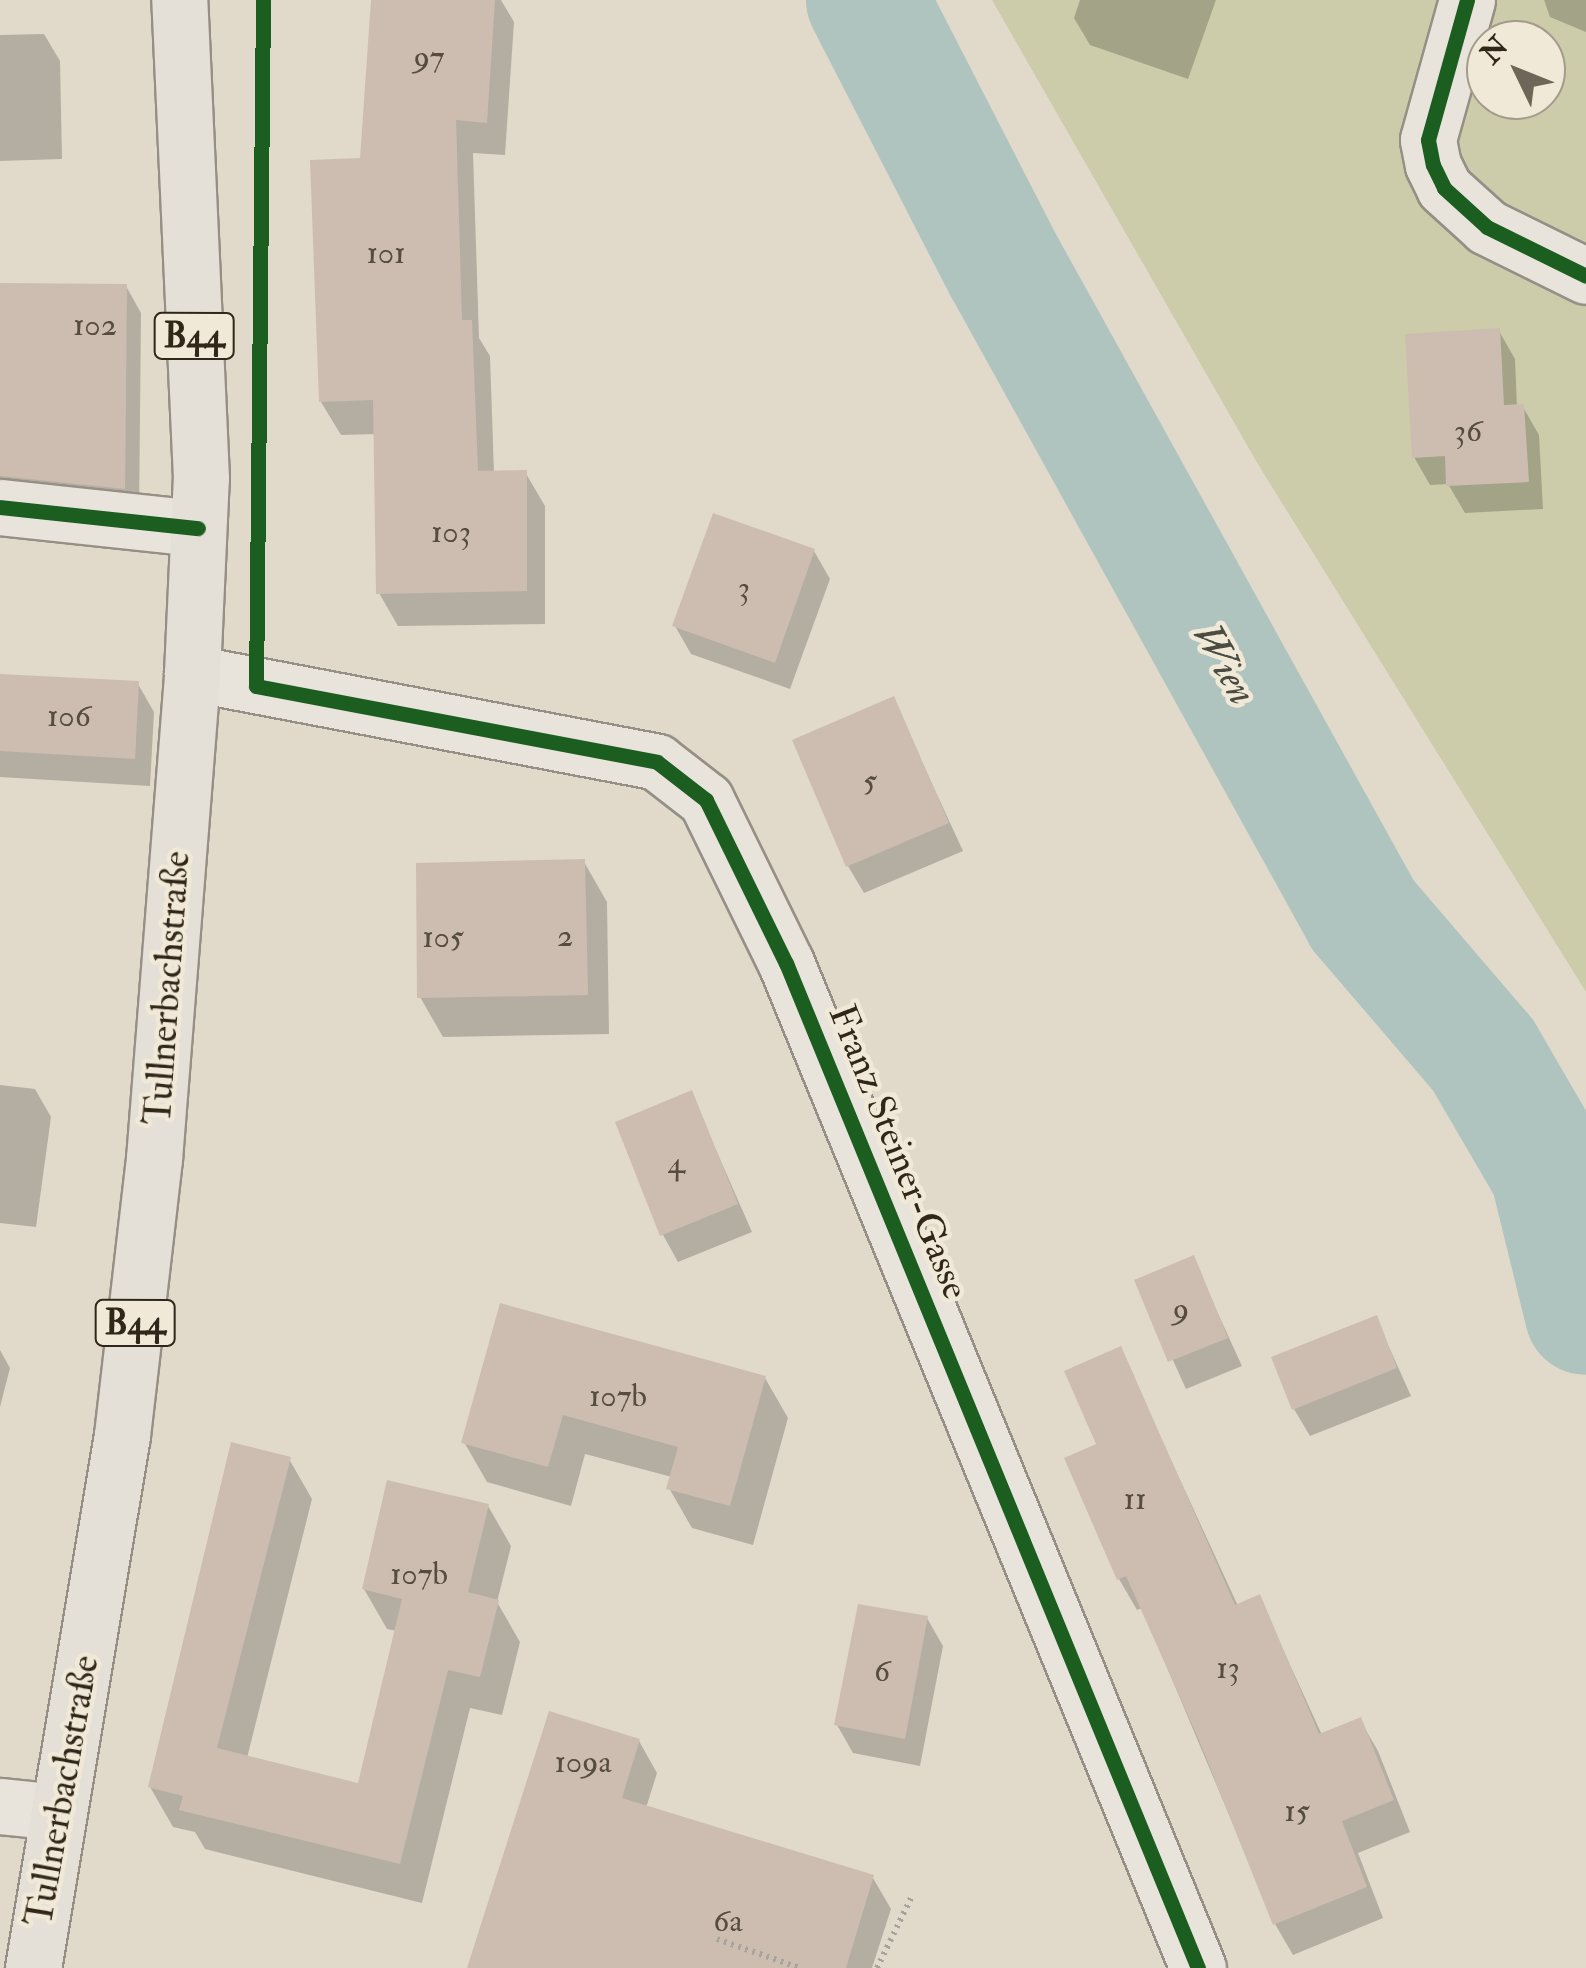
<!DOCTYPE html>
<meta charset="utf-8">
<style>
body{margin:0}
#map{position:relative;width:1586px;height:1968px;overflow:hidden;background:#e1dacb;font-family:"IM FELL Double Pica",serif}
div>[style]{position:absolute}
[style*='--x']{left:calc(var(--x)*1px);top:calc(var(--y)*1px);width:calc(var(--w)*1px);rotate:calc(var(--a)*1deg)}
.green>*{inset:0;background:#ccccab}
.shadow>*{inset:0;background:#0003}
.river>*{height:122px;margin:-61px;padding:0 61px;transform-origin:61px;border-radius:61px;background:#afc4bf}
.building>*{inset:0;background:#cdbdb0}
.path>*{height:6px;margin-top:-3px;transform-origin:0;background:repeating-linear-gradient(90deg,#a6a39b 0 2.5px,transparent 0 7.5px)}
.roads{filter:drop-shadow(2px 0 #958f85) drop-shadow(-2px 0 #958f85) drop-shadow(0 2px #958f85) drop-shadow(0 -2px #958f85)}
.minor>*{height:55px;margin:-27.5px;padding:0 27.5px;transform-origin:27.5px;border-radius:27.5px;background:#e8e4dc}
.major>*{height:55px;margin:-27.5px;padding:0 27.5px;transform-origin:27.5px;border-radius:27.5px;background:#e4dfd7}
.cycleway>*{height:15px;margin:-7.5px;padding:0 7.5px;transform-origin:7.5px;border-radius:7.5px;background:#1b5e20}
span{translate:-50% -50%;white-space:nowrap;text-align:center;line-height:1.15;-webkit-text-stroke:9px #f1e9d7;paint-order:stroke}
.number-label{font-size:32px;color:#574c40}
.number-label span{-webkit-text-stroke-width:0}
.shield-label span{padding:2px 8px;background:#f1e9d7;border:2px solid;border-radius:8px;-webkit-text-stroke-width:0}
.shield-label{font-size:35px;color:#30271a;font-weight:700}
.street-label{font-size:38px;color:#30271a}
.water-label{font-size:40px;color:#4a4c42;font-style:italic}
.north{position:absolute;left:1466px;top:20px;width:100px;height:100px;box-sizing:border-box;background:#f1e9d7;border:2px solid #a49b8b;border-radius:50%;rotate:313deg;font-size:28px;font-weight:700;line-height:40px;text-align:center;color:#30271a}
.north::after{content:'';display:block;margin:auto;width:35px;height:45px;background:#6e6658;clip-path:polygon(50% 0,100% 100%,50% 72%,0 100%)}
</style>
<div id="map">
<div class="green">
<i style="clip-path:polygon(evenodd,992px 0,1586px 0,1586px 992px,1259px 466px,992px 0,1486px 40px,1546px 40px,1546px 100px,1486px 100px,1486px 40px)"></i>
</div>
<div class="shadow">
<i style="clip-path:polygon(373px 0,501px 0,514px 22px,505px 155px,473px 153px,479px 338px,490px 356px,494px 473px,525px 472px,545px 506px,545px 624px,398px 626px,379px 593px,376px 434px,341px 435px,321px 402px,362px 160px)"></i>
<i style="clip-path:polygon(1080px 0,1216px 0,1188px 79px,1090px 45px,1074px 18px)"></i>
<i style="clip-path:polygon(1544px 0,1586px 0,1586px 32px,1550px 17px)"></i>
<i style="clip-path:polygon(44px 34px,60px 61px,62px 159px,0 161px,0 35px)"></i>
<i style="clip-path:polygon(0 285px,126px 286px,141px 313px,139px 515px,0 507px)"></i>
<i style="clip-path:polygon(1499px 331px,1515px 359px,1517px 407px,1523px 407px,1539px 435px,1543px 509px,1465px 513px,1448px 484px,1430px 485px,1414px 457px)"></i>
<i style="clip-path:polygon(814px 551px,830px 579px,790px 689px,691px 654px,675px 626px)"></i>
<i style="clip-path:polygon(0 676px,138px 684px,154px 712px,150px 786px,0 777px)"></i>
<i style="clip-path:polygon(893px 699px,963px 851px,864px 893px,848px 866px)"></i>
<i style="clip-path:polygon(584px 862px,607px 902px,609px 1034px,443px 1037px,420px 997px)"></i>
<i style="clip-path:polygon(0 1085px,35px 1089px,51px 1117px,36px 1227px,0 1223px)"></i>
<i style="clip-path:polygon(691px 1093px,752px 1232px,678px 1262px,663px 1235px)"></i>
<i style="clip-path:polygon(1193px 1259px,1242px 1366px,1186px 1389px,1137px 1281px)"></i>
<i style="clip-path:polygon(502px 1306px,765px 1378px,788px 1418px,753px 1545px,692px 1528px,669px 1488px,672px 1477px,585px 1454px,571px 1506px,487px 1482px,464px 1442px)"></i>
<i style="clip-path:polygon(1376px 1318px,1411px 1396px,1310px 1436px,1294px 1409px)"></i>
<i style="clip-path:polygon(1120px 1349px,1238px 1606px,1259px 1597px,1322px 1735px,1360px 1720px,1378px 1751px,1410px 1832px,1358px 1853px,1383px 1918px,1293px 1955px,1275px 1924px,1142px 1608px,1137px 1610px,1119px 1579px,1100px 1446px)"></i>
<i style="clip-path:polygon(0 1350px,10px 1368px,0 1407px)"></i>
<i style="clip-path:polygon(289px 1459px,312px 1499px,247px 1758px,360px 1786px,397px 1631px,387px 1629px,364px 1589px,488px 1506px,511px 1546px,497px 1602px,520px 1642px,502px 1715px,470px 1708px,422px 1903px,205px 1849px,195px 1832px,173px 1827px,150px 1787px)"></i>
<i style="clip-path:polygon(927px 1618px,943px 1646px,920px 1766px,853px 1753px,837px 1725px)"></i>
<i style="clip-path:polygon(639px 1741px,657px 1773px,646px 1808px,873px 1878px,891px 1909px,872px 1968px,470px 1968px)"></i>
</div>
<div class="river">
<i style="--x:867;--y:0;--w:301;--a:62.8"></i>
<i style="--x:1005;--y:268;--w:739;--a:61.04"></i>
<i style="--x:1363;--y:915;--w:184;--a:49.4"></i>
<i style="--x:1483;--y:1055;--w:135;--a:59.8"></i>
<i style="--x:1551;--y:1172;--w:146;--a:76.2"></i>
</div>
<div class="building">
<i style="clip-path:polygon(371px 0,495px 0,487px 123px,456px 120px,462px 320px,472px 320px,478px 471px,527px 470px,527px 591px,376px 594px,373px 400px,319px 402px,310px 160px,360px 158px)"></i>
<i style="clip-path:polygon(0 283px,127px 284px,125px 489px,0 476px)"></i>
<i style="clip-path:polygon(1500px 328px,1504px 405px,1524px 404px,1529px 482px,1446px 486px,1445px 456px,1412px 458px,1405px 334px)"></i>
<i style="clip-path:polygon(713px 513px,815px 549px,775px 663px,672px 626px)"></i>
<i style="clip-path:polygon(0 674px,139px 681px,135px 759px,0 751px)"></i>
<i style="clip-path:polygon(894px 696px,949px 823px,846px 867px,792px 740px)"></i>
<i style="clip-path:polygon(585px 859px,588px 995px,417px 998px,416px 863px)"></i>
<i style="clip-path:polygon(692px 1090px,738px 1204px,660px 1236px,615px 1122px)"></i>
<i style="clip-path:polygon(1194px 1255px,1228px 1338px,1168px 1362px,1134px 1280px)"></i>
<i style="clip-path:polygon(500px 1303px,766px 1376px,730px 1506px,666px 1489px,678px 1447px,563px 1415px,548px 1467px,461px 1443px)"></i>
<i style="clip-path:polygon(1377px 1315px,1397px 1368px,1292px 1410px,1271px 1357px)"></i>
<i style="clip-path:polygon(1121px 1346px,1235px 1605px,1260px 1594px,1319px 1734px,1361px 1717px,1394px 1800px,1342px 1821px,1367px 1887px,1273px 1925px,1199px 1740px,1126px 1576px,1117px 1580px,1064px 1458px,1096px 1444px,1064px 1371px)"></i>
<i style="clip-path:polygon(231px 1442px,291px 1457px,217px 1748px,358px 1783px,402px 1599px,362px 1589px,387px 1480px,489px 1504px,468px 1592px,499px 1600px,480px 1677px,448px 1670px,400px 1864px,179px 1810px,183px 1796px,148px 1787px)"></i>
<i style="clip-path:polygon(858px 1604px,928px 1616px,905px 1739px,834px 1725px)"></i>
<i style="clip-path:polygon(549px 1711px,640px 1739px,622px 1798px,874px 1875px,846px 1968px,467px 1968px)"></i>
</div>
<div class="path">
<i style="--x:717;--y:1939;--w:88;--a:19.3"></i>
<i style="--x:877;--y:1968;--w:78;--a:-64.1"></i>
</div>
<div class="roads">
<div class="minor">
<i style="--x:1467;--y:0;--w:145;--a:105.6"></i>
<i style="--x:1428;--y:140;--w:25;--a:79"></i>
<i style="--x:1433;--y:165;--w:25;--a:64"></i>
<i style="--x:1444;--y:188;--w:58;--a:42.2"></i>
<i style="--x:1487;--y:227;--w:110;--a:26.3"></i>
<i style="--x:0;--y:507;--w:199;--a:6.1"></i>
<i style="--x:192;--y:673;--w:473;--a:10.8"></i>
<i style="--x:657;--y:762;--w:62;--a:37.8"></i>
<i style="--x:706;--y:800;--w:182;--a:63.9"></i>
<i style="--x:786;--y:963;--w:1086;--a:67.71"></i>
<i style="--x:0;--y:1806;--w:59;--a:5.8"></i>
</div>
<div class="major">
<i style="--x:33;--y:1968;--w:540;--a:-80.52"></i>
<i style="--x:122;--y:1435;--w:278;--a:-83.4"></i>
<i style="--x:154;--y:1159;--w:487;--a:-85.5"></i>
<i style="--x:192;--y:673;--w:195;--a:-87.4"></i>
<i style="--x:201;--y:478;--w:479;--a:-92.6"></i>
</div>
</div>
<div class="cycleway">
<i style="--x:263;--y:0;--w:686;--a:90.58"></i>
<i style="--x:256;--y:686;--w:408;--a:10.7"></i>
<i style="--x:657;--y:762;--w:62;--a:37.8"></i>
<i style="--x:706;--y:800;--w:182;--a:63.9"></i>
<i style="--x:786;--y:963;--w:1086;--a:67.71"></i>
<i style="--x:1467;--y:0;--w:145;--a:105.6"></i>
<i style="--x:1428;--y:140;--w:25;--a:79"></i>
<i style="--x:1433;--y:165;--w:25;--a:64"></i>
<i style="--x:1444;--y:188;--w:58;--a:42.2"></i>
<i style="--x:1487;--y:227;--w:110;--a:26.3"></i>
<i style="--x:0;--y:507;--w:199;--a:6.1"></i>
</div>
<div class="number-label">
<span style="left:429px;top:57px">97</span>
<span style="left:386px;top:253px">101</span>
<span style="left:95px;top:325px">102</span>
<span style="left:1468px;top:431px">36</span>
<span style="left:451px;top:532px">103</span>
<span style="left:744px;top:588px">3</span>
<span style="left:69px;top:716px">106</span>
<span style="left:870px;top:781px">5</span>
<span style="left:565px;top:936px">2</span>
<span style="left:443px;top:937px">105</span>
<span style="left:676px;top:1163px">4</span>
<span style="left:1181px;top:1309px">9</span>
<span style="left:618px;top:1396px">107b</span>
<span style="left:1135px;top:1499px">11</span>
<span style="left:419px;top:1574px">107b</span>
<span style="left:1228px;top:1668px">13</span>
<span style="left:882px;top:1671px">6</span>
<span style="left:583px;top:1762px">109a</span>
<span style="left:1297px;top:1811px">15</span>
<span style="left:728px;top:1921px">6a</span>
</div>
<div class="shield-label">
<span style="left:194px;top:336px">B44</span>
<span style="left:135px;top:1323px">B44</span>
</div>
<div class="street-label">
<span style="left:168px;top:988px;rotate:-86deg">Tullnerbachstraße</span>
<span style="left:898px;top:1152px;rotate:68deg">Franz Steiner-Gasse</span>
<span style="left:63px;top:1791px;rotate:-80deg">Tullnerbachstraße</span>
</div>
<div class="water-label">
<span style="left:1224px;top:664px;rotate:61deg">Wien</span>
</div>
<div class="north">N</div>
</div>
